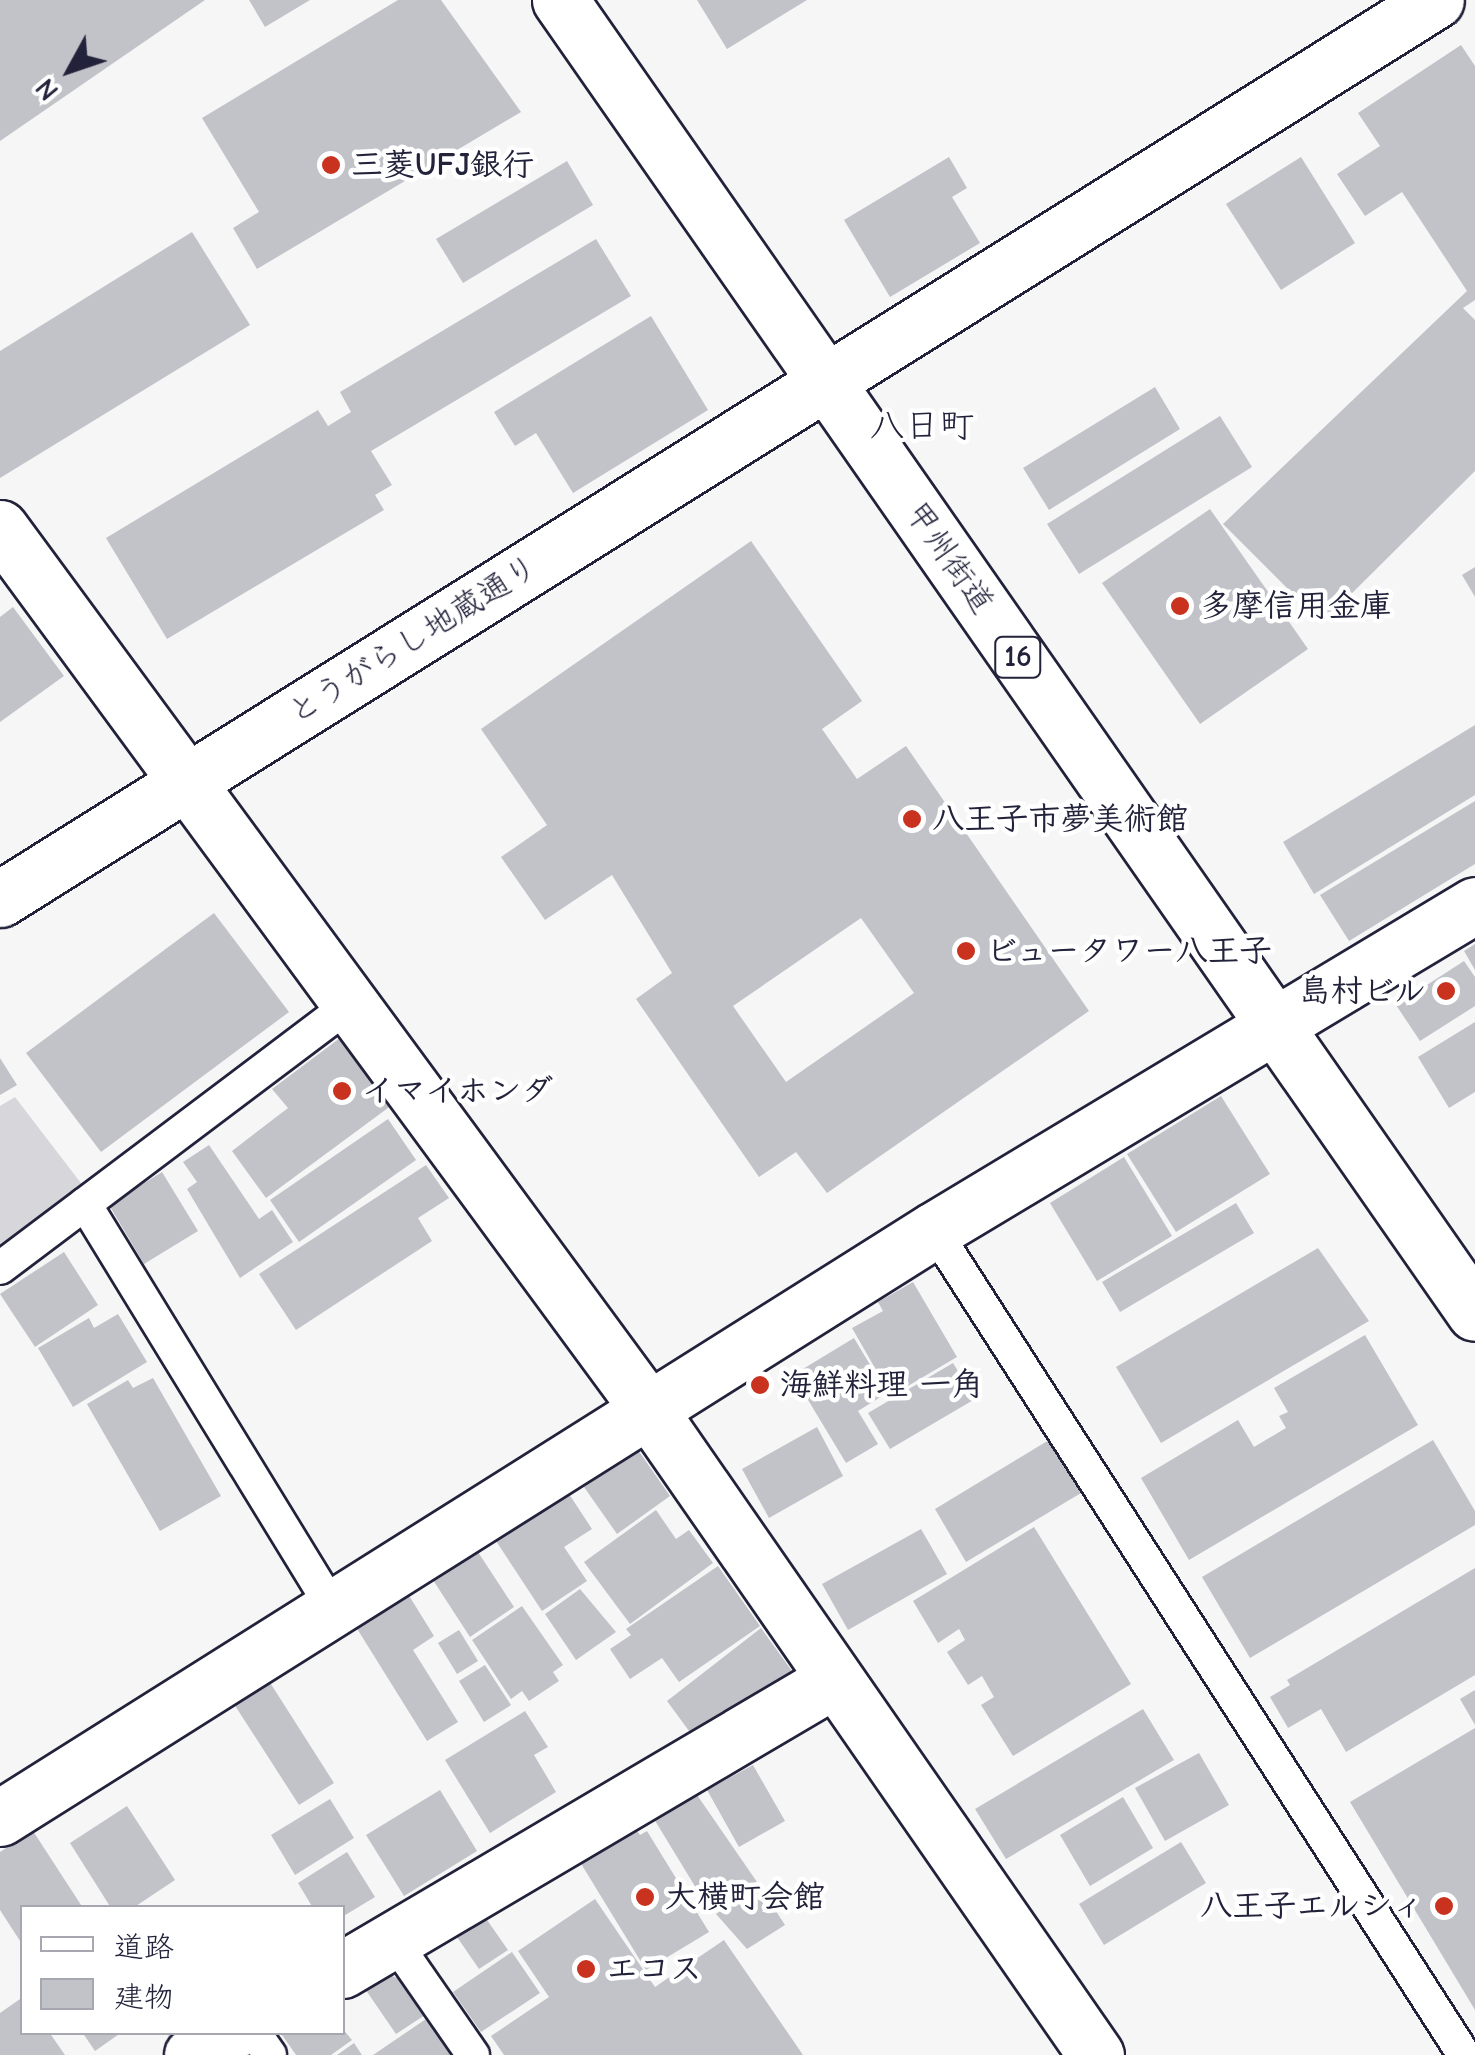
<!DOCTYPE html>
<meta charset="utf-8">
<style>
body{margin:0}
#map{position:relative;width:1475px;height:2055px;overflow:hidden;background:#f6f6f7;font-family:"Comic Neue","Klee One",sans-serif}
div>[style]{position:absolute}
[style*='--x']{left:calc(var(--x)*1px);top:calc(var(--y)*1px);width:calc(var(--w)*1px);rotate:calc(var(--a)*1deg)}
.green>*{inset:0;background:#d7d7db}
.building>*{inset:0;background:#c2c2c9}
.roads{filter:drop-shadow(2px 0 #22223b) drop-shadow(-2px 0 #22223b) drop-shadow(0 2px #22223b) drop-shadow(0 -2px #22223b)}
.service>*{height:32px;margin:-16px;padding:0 16px;transform-origin:16px;border-radius:16px;background:#fff}
.minor>*{height:55px;margin:-27.5px;padding:0 27.5px;transform-origin:27.5px;border-radius:27.5px;background:#fff}
.tertiary>*{height:55px;margin:-27.5px;padding:0 27.5px;transform-origin:27.5px;border-radius:27.5px;background:#fff}
.trunk>*{height:55px;margin:-27.5px;padding:0 27.5px;transform-origin:27.5px;border-radius:27.5px;background:#fff}
.dots>*{width:28px;height:28px;translate:-50% -50%;box-sizing:border-box;border:5px solid #fff;border-radius:50%}
span{translate:-50% -50%;white-space:nowrap;text-align:center;line-height:1.15;-webkit-text-stroke:9px #fff;paint-order:stroke}
.shield-label span{padding:2px 8px;background:#fff;border:2px solid;border-radius:8px;-webkit-text-stroke-width:0}
.shield-label{font-size:30px;color:#22223b;font-weight:700}
.poi-label{font-size:32px;color:#22223b;font-weight:700}
.left{translate:0 -50%;text-align:left}
.right{translate:-100% -50%;text-align:right}
.street-label{font-size:32px;color:#22223b}
.neighbourhood-label{font-size:35px;color:#22223b}
.legend{position:absolute;left:20px;top:1905px;width:325px;height:130px;box-sizing:border-box;background:#fff;border:2px solid #a7a7b1;margin:0;padding:12px 18px;list-style:none;font-size:30px;color:#22223b}
.legend li{display:flex;align-items:center;gap:20px;height:50px}
.legend b{width:50px;border:2px solid #a7a7b1}
.north{position:absolute;left:20px;top:20px;width:100px;height:100px;-webkit-text-stroke:8px #fff;paint-order:stroke;rotate:230deg;font-size:28px;font-weight:700;line-height:40px;text-align:center;color:#22223b}
.north::after{content:'';display:block;margin:auto;width:35px;height:45px;background:#22223b;clip-path:polygon(50% 0,100% 100%,50% 72%,0 100%)}
</style>
<div id="map">
<div class="green">
<i style="clip-path:polygon(15px 1097px,87px 1191px,0 1255px,0 1106px)"></i>
</div>
<div class="building">
<i style="clip-path:polygon(0 0,205px 0,0 141px)"></i>
<i style="clip-path:polygon(249px 0,310px 0,265px 27px)"></i>
<i style="clip-path:polygon(398px 0,441px 0,521px 112px,257px 269px,233px 228px,259px 212px,202px 118px)"></i>
<i style="clip-path:polygon(697px 0,807px 0,727px 49px)"></i>
<i style="clip-path:polygon(1461px 45px,1475px 66px,1475px 300px,1463px 308px,1475px 320px,1475px 471px,1322px 623px,1223px 524px,1467px 291px,1402px 192px,1365px 216px,1337px 174px,1380px 146px,1358px 113px)"></i>
<i style="clip-path:polygon(949px 157px,967px 188px,952px 197px,980px 243px,890px 297px,844px 220px)"></i>
<i style="clip-path:polygon(1301px 157px,1355px 243px,1281px 290px,1226px 204px)"></i>
<i style="clip-path:polygon(567px 161px,593px 205px,463px 283px,436px 239px)"></i>
<i style="clip-path:polygon(192px 232px,250px 325px,0 478px,0 351px)"></i>
<i style="clip-path:polygon(596px 239px,631px 296px,371px 451px,392px 485px,375px 495px,384px 510px,167px 639px,106px 538px,318px 410px,328px 426px,351px 412px,340px 392px)"></i>
<i style="clip-path:polygon(651px 316px,708px 410px,573px 493px,536px 433px,515px 446px,494px 412px)"></i>
<i style="clip-path:polygon(1155px 387px,1180px 429px,1049px 510px,1023px 468px)"></i>
<i style="clip-path:polygon(1220px 416px,1252px 467px,1079px 574px,1047px 524px)"></i>
<i style="clip-path:polygon(1210px 509px,1308px 649px,1200px 724px,1102px 583px)"></i>
<i style="clip-path:polygon(evenodd,751px 541px,862px 701px,822px 729px,857px 779px,906px 746px,1089px 1011px,827px 1193px,796px 1152px,759px 1177px,636px 999px,672px 973px,612px 875px,545px 920px,501px 857px,547px 825px,481px 729px,751px 541px,861px 918px,914px 993px,786px 1082px,733px 1006px,861px 918px)"></i>
<i style="clip-path:polygon(1475px 567px,1475px 597px,1462px 575px)"></i>
<i style="clip-path:polygon(13px 607px,64px 676px,0 722px,0 617px)"></i>
<i style="clip-path:polygon(1475px 725px,1475px 795px,1314px 894px,1283px 842px)"></i>
<i style="clip-path:polygon(1475px 801px,1475px 864px,1349px 941px,1320px 895px)"></i>
<i style="clip-path:polygon(214px 913px,289px 1012px,101px 1152px,26px 1053px)"></i>
<i style="clip-path:polygon(1475px 944px,1475px 970px,1464px 951px)"></i>
<i style="clip-path:polygon(1464px 961px,1475px 977px,1475px 1006px,1420px 1041px,1396px 1005px)"></i>
<i style="clip-path:polygon(1475px 1022px,1475px 1092px,1449px 1108px,1418px 1057px)"></i>
<i style="clip-path:polygon(340px 1038px,392px 1105px,266px 1198px,232px 1151px,288px 1108px,272px 1089px)"></i>
<i style="clip-path:polygon(0 1058px,17px 1085px,0 1095px)"></i>
<i style="clip-path:polygon(1221px 1096px,1270px 1174px,1176px 1232px,1127px 1154px)"></i>
<i style="clip-path:polygon(388px 1119px,416px 1160px,299px 1242px,270px 1200px)"></i>
<i style="clip-path:polygon(209px 1145px,259px 1219px,272px 1210px,293px 1242px,240px 1278px,187px 1189px,197px 1182px,183px 1162px)"></i>
<i style="clip-path:polygon(1124px 1157px,1172px 1236px,1097px 1281px,1050px 1203px)"></i>
<i style="clip-path:polygon(426px 1165px,449px 1198px,418px 1218px,432px 1241px,296px 1330px,259px 1274px)"></i>
<i style="clip-path:polygon(162px 1172px,198px 1231px,144px 1264px,109px 1205px)"></i>
<i style="clip-path:polygon(1236px 1203px,1254px 1233px,1120px 1312px,1102px 1282px)"></i>
<i style="clip-path:polygon(1318px 1248px,1369px 1321px,1161px 1443px,1116px 1367px)"></i>
<i style="clip-path:polygon(64px 1252px,98px 1305px,35px 1347px,0 1294px)"></i>
<i style="clip-path:polygon(913px 1282px,957px 1357px,891px 1396px,852px 1328px,883px 1311px,878px 1302px)"></i>
<i style="clip-path:polygon(118px 1314px,147px 1362px,73px 1407px,38px 1348px,89px 1318px,94px 1328px)"></i>
<i style="clip-path:polygon(1365px 1335px,1418px 1425px,1189px 1560px,1141px 1478px,1238px 1420px,1254px 1447px,1286px 1428px,1279px 1416px,1288px 1412px,1274px 1388px)"></i>
<i style="clip-path:polygon(854px 1338px,887px 1393px,858px 1411px,878px 1444px,846px 1463px,793px 1375px)"></i>
<i style="clip-path:polygon(953px 1363px,975px 1399px,890px 1449px,868px 1413px)"></i>
<i style="clip-path:polygon(153px 1378px,221px 1496px,160px 1531px,87px 1404px,128px 1380px,133px 1388px)"></i>
<i style="clip-path:polygon(817px 1427px,843px 1476px,769px 1518px,742px 1469px)"></i>
<i style="clip-path:polygon(1049px 1440px,1081px 1493px,966px 1562px,935px 1509px)"></i>
<i style="clip-path:polygon(1433px 1440px,1475px 1511px,1475px 1525px,1250px 1658px,1202px 1577px)"></i>
<i style="clip-path:polygon(638px 1450px,670px 1496px,617px 1534px,584px 1487px)"></i>
<i style="clip-path:polygon(569px 1494px,592px 1529px,564px 1547px,587px 1581px,542px 1611px,496px 1541px)"></i>
<i style="clip-path:polygon(656px 1510px,676px 1539px,689px 1530px,713px 1563px,630px 1624px,584px 1562px)"></i>
<i style="clip-path:polygon(1034px 1527px,1131px 1684px,1013px 1756px,981px 1705px,994px 1697px,982px 1676px,968px 1685px,947px 1652px,965px 1640px,959px 1629px,938px 1643px,913px 1601px)"></i>
<i style="clip-path:polygon(921px 1529px,947px 1574px,848px 1630px,822px 1584px)"></i>
<i style="clip-path:polygon(478px 1552px,514px 1607px,470px 1637px,433px 1580px)"></i>
<i style="clip-path:polygon(718px 1566px,760px 1626px,679px 1682px,662px 1658px,630px 1679px,610px 1649px,631px 1635px,626px 1629px)"></i>
<i style="clip-path:polygon(1475px 1568px,1475px 1675px,1346px 1752px,1321px 1709px,1288px 1728px,1270px 1697px,1290px 1685px,1287px 1680px)"></i>
<i style="clip-path:polygon(580px 1589px,616px 1632px,576px 1660px,545px 1614px)"></i>
<i style="clip-path:polygon(408px 1594px,434px 1636px,413px 1650px,458px 1722px,427px 1741px,356px 1627px)"></i>
<i style="clip-path:polygon(522px 1606px,563px 1665px,553px 1672px,559px 1681px,529px 1701px,522px 1691px,511px 1699px,472px 1640px)"></i>
<i style="clip-path:polygon(761px 1628px,792px 1671px,692px 1735px,667px 1701px)"></i>
<i style="clip-path:polygon(459px 1630px,478px 1661px,457px 1674px,438px 1643px)"></i>
<i style="clip-path:polygon(485px 1665px,511px 1705px,484px 1722px,459px 1681px)"></i>
<i style="clip-path:polygon(269px 1681px,334px 1783px,299px 1805px,234px 1704px)"></i>
<i style="clip-path:polygon(1475px 1690px,1475px 1725px,1460px 1699px)"></i>
<i style="clip-path:polygon(1143px 1709px,1174px 1760px,1006px 1859px,975px 1809px)"></i>
<i style="clip-path:polygon(525px 1711px,548px 1747px,534px 1755px,556px 1792px,490px 1833px,445px 1760px)"></i>
<i style="clip-path:polygon(1475px 1728px,1475px 2010px,1350px 1802px)"></i>
<i style="clip-path:polygon(1199px 1753px,1229px 1805px,1165px 1841px,1135px 1788px)"></i>
<i style="clip-path:polygon(753px 1765px,785px 1821px,739px 1847px,707px 1790px)"></i>
<i style="clip-path:polygon(440px 1790px,477px 1851px,404px 1896px,366px 1835px)"></i>
<i style="clip-path:polygon(695px 1792px,757px 1882px,710px 1911px,654px 1819px)"></i>
<i style="clip-path:polygon(1123px 1797px,1153px 1848px,1090px 1886px,1060px 1835px)"></i>
<i style="clip-path:polygon(330px 1799px,354px 1838px,295px 1875px,271px 1835px)"></i>
<i style="clip-path:polygon(127px 1806px,175px 1880px,133px 1908px,111px 1908px,70px 1843px)"></i>
<i style="clip-path:polygon(635px 1828px,640px 1835px,647px 1831px,709px 1932px,646px 1970px,580px 1862px)"></i>
<i style="clip-path:polygon(33px 1831px,83px 1908px,22px 1908px,22px 1944px,0 1910px,0 1852px)"></i>
<i style="clip-path:polygon(1181px 1842px,1206px 1883px,1104px 1945px,1079px 1904px)"></i>
<i style="clip-path:polygon(347px 1852px,375px 1897px,342px 1917px,342px 1908px,313px 1908px,298px 1883px)"></i>
<i style="clip-path:polygon(759px 1885px,785px 1925px,747px 1949px,716px 1914px)"></i>
<i style="clip-path:polygon(595px 1899px,655px 1987px,724px 1940px,803px 2055px,504px 2055px,491px 2036px,549px 1997px,518px 1951px)"></i>
<i style="clip-path:polygon(485px 1917px,508px 1950px,479px 1969px,457px 1937px)"></i>
<i style="clip-path:polygon(512px 1952px,540px 1993px,481px 2032px,453px 1992px)"></i>
<i style="clip-path:polygon(379px 1971px,400px 1979px,425px 2015px,396px 2034px,361px 1983px)"></i>
<i style="clip-path:polygon(20px 1999px,22px 2032px,49px 2032px,65px 2055px,0 2055px,0 2013px)"></i>
<i style="clip-path:polygon(426px 2019px,451px 2055px,373px 2055px)"></i>
<i style="clip-path:polygon(342px 2028px,352px 2040px,331px 2055px,296px 2055px,280px 2032px)"></i>
<i style="clip-path:polygon(82px 2032px,122px 2032px,95px 2051px)"></i>
<i style="clip-path:polygon(354px 2043px,362px 2055px,337px 2055px)"></i>
</div>
<div class="roads">
<div class="service">
<i style="--x:85;--y:1204;--w:471;--a:58.5"></i>
<i style="--x:934;--y:1230;--w:981;--a:57.28"></i>
<i style="--x:0;--y:1268;--w:441;--a:-37"></i>
<i style="--x:394;--y:1941;--w:139;--a:55.3"></i>
<i style="--x:254;--y:2032;--w:28;--a:55"></i>
</div>
<div class="minor">
<i style="--x:0;--y:899;--w:1694;--a:-32.05"></i>
<i style="--x:0;--y:1818;--w:1104;--a:-32.19"></i>
<i style="--x:934;--y:1230;--w:631;--a:-30.99"></i>
<i style="--x:342;--y:1970;--w:569;--a:-30.53"></i>
<i style="--x:192;--y:2055;--w:46;--a:-29.9"></i>
</div>
<div class="tertiary">
<i style="--x:0;--y:528;--w:1099;--a:53.66"></i>
<i style="--x:651;--y:1413;--w:781;--a:55.27"></i>
</div>
<div class="trunk">
<i style="--x:560;--y:0;--w:1600;--a:55.13"></i>
</div>
</div>
<div class="dots">
<i style="left:331px;top:165px;background:#c8321e"></i>
<i style="left:1180px;top:606px;background:#c8321e"></i>
<i style="left:912px;top:819px;background:#c8321e"></i>
<i style="left:966px;top:951px;background:#c8321e"></i>
<i style="left:1446px;top:991px;background:#c8321e"></i>
<i style="left:342px;top:1091px;background:#c8321e"></i>
<i style="left:760px;top:1385px;background:#c8321e"></i>
<i style="left:645px;top:1897px;background:#c8321e"></i>
<i style="left:1444px;top:1906px;background:#c8321e"></i>
<i style="left:586px;top:1969px;background:#c8321e"></i>
</div>
<div class="shield-label">
<span style="left:1018px;top:657px">16</span>
</div>
<div class="poi-label">
<span class="left" style="left:351px;top:165px">三菱UFJ銀行</span>
<span class="left" style="left:1200px;top:606px">多摩信用金庫</span>
<span class="left" style="left:932px;top:819px">八王子市夢美術館</span>
<span class="left" style="left:986px;top:951px">ビュータワー八王子</span>
<span class="right" style="left:1426px;top:991px">島村ビル</span>
<span class="left" style="left:362px;top:1091px">イマイホンダ</span>
<span class="left" style="left:780px;top:1385px">海鮮料理 一角</span>
<span class="left" style="left:665px;top:1897px">大横町会館</span>
<span class="right" style="left:1424px;top:1906px">八王子エルシィ</span>
<span class="left" style="left:606px;top:1969px">エコス</span>
</div>
<div class="street-label">
<span style="left:949px;top:558px;rotate:55deg">甲州街道</span>
<span style="left:413px;top:640px;rotate:-32deg">とうがらし地蔵通り</span>
</div>
<div class="neighbourhood-label">
<span style="left:922px;top:426px">八日町</span>
</div>
<ul class="legend">
<li><b style="height:12px;background:#fff"></b>道路</li>
<li><b style="height:28px;background:#c2c2c9"></b>建物</li>
</ul>
<div class="north">N</div>
</div>
